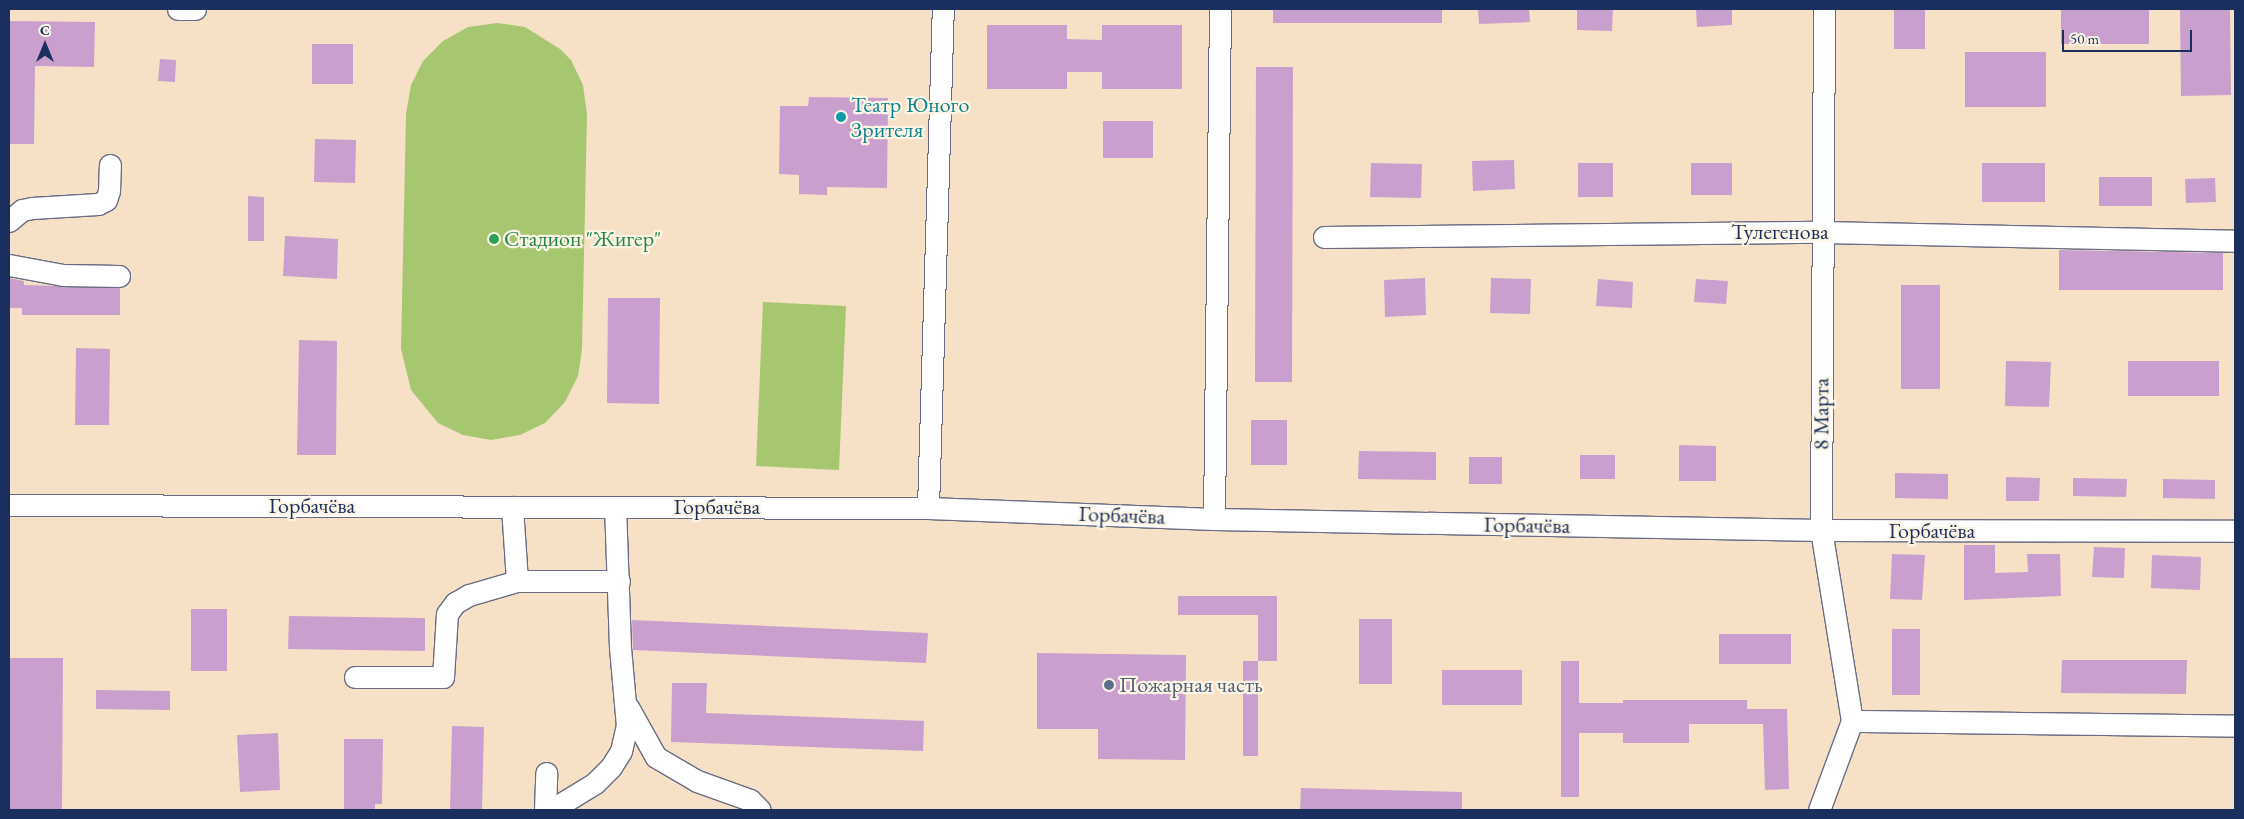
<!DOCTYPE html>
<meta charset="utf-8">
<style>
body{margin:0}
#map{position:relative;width:2244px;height:819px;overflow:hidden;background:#f6e1c7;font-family:"EB Garamond",serif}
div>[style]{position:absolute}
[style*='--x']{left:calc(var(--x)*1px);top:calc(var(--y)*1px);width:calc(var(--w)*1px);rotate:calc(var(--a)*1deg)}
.green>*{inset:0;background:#a6c76f}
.building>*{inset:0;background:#c99fce}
.roads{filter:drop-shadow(1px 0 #686d83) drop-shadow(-1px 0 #686d83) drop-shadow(0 1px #686d83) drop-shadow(0 -1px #686d83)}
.minor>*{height:21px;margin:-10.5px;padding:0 10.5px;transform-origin:10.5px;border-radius:10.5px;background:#fff}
.dots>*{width:14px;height:14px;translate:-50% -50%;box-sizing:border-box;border:2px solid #fcf5e5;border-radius:50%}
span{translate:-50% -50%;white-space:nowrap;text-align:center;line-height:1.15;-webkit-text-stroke:4.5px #fcf5e5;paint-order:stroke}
.culture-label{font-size:22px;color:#0d838f}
.left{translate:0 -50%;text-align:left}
.street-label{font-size:22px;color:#1b2f5e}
.leisure-label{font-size:22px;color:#27864d}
.service-label{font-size:22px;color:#4e5e75}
.frame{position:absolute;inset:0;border:10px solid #1b2f5e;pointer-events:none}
.north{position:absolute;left:20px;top:20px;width:50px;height:50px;-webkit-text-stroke:4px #fcf5e5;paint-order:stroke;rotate:0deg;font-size:14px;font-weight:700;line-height:20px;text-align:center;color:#1b2f5e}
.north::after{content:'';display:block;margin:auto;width:18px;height:22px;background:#1b2f5e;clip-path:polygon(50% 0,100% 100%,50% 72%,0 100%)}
.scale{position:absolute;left:2062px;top:30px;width:130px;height:22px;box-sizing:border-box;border:2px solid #1b2f5e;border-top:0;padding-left:6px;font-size:15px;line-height:18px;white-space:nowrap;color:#1b2f5e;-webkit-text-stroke:4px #fcf5e5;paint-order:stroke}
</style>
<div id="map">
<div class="green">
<i style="clip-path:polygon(497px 23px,525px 27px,560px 49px,571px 60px,583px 85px,587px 114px,582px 349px,578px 376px,565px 402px,545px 423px,520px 435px,491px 440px,463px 435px,438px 423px,411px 390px,401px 349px,406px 114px,411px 85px,423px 61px,443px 41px,468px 27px)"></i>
<i style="clip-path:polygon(763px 302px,846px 306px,839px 470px,756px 466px)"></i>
</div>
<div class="building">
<i style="clip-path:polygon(1273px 9px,1442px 9px,1442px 23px,1273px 23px)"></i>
<i style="clip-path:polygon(1478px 9px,1529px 9px,1530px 22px,1479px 24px)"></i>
<i style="clip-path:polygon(1577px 9px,1613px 9px,1612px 31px,1577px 30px)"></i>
<i style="clip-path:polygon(1696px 9px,1732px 9px,1732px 25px,1697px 27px)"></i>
<i style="clip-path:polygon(1894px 9px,1925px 9px,1925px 49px,1894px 49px)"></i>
<i style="clip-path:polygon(2061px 9px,2149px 9px,2149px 44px,2061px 44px)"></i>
<i style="clip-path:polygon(2180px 9px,2230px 9px,2231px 95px,2181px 96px)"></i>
<i style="clip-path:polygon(9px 21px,95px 22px,94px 67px,35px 66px,34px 144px,9px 144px)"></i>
<i style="clip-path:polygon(987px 25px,1067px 25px,1067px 39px,1102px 40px,1102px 25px,1182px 25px,1182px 89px,1102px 89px,1102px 72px,1067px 72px,1067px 89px,987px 89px)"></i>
<i style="clip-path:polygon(312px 44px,353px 44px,353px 84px,312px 84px)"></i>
<i style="clip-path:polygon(1965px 52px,2046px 52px,2046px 107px,1965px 107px)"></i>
<i style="clip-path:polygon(160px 59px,176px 60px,175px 82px,158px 81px)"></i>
<i style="clip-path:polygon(1256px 67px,1293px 67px,1292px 382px,1255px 382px)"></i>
<i style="clip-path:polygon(809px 97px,888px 98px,887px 188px,827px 187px,827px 195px,799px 194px,799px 175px,779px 174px,780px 106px,808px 106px)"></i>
<i style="clip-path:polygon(1103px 121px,1153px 121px,1153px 158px,1103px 158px)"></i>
<i style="clip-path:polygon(315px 139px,356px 140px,355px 183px,314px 182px)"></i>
<i style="clip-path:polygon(1514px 160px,1515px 189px,1473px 191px,1472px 161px)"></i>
<i style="clip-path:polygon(1371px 163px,1422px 164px,1421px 198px,1370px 197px)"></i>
<i style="clip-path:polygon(1578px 163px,1613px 163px,1613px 197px,1578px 197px)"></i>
<i style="clip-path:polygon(1691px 163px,1732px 163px,1732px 195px,1691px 195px)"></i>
<i style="clip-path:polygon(1982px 163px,2045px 163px,2045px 202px,1982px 202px)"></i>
<i style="clip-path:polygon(2099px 177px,2152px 177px,2152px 206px,2099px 206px)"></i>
<i style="clip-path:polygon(2215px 178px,2216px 202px,2186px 203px,2185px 179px)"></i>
<i style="clip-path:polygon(248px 196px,264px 197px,264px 241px,248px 241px)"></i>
<i style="clip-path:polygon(285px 236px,338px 239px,337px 279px,283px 276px)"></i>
<i style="clip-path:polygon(2059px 250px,2223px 253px,2223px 290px,2059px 290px)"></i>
<i style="clip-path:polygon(9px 278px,24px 281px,24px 285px,120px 288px,120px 315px,22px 315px,22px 308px,9px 308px)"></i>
<i style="clip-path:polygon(1425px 278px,1426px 315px,1385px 317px,1384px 280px)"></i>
<i style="clip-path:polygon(1491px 278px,1531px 279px,1530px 314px,1490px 313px)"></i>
<i style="clip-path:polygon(1598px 279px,1633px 282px,1632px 308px,1596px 306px)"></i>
<i style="clip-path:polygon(1696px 279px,1728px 281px,1726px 304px,1694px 302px)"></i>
<i style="clip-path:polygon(1901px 285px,1940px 285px,1940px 389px,1901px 389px)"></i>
<i style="clip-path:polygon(608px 298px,660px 298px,659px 404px,607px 403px)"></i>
<i style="clip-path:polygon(299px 340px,337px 341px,336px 455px,297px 455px)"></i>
<i style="clip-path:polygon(76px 348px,110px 349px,109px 425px,75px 425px)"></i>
<i style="clip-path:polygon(2006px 361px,2051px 362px,2049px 407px,2005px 406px)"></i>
<i style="clip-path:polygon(2128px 361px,2219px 361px,2219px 396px,2128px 396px)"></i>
<i style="clip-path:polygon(1251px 420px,1287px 420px,1287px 465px,1251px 465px)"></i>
<i style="clip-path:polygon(1679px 445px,1716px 446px,1716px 481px,1679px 481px)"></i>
<i style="clip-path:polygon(1359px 451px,1436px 452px,1436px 480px,1358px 479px)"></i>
<i style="clip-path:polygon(1580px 455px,1615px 455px,1615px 479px,1580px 479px)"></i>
<i style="clip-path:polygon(1469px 457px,1502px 457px,1502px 484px,1469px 484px)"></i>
<i style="clip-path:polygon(1895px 473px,1948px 474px,1948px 499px,1895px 498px)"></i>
<i style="clip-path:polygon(2006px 477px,2040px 478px,2039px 501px,2006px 501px)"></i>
<i style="clip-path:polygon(2073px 478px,2127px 479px,2126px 497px,2073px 496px)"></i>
<i style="clip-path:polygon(2163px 479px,2215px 480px,2215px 499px,2163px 498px)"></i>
<i style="clip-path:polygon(1964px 545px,1995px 545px,1995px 573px,2028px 572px,2027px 554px,2060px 554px,2061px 596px,1964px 600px)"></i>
<i style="clip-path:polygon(2094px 547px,2125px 548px,2124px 578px,2092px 577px)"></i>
<i style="clip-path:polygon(1892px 554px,1925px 555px,1922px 600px,1890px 599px)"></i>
<i style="clip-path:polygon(2152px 555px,2201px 557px,2200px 590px,2151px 588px)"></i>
<i style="clip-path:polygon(1178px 596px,1277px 596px,1277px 661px,1258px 661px,1258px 615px,1178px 615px)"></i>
<i style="clip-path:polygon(191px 609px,227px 609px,227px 671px,191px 671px)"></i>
<i style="clip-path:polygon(289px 616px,425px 618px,425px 651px,288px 649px)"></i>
<i style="clip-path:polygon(1359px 619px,1392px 619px,1392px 684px,1359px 684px)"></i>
<i style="clip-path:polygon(632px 620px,928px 633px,926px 663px,633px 650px)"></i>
<i style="clip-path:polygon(1892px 629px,1920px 629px,1920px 695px,1892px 695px)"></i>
<i style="clip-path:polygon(1719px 634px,1791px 634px,1791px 664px,1719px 664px)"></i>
<i style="clip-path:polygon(1037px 653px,1186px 655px,1185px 760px,1098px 759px,1098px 729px,1037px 729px)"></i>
<i style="clip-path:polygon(9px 658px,63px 658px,62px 810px,9px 810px)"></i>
<i style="clip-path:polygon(2062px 660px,2187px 660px,2186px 694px,2061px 693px)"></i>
<i style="clip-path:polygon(1243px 661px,1258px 661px,1258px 756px,1243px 756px)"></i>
<i style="clip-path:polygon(1561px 661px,1579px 661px,1579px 703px,1623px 703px,1623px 700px,1747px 700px,1747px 709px,1787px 709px,1789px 789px,1765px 790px,1763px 724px,1689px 724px,1689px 743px,1623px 743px,1623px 733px,1579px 733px,1579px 797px,1561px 797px)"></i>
<i style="clip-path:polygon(1442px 670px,1522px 670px,1522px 705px,1442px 705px)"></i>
<i style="clip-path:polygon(672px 683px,707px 683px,706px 713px,924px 721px,923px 751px,671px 742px)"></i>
<i style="clip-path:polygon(96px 690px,170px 691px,170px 710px,96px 709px)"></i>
<i style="clip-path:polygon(452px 726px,484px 727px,482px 810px,450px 810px)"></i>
<i style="clip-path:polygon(278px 733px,280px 790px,240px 792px,237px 735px)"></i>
<i style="clip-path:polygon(344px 739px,383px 739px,382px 804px,375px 804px,375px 810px,344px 810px)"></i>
<i style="clip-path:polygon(1301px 788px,1462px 792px,1462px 810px,1300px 810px)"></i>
</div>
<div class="roads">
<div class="minor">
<i style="--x:178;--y:9;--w:17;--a:0"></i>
<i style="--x:9;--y:221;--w:17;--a:-40"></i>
<i style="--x:22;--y:210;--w:10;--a:-11"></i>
<i style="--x:32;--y:208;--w:66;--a:-3.5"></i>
<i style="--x:98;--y:204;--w:9;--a:-27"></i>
<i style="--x:106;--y:200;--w:9;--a:-72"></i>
<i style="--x:109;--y:191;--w:26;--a:-88"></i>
<i style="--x:1324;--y:237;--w:497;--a:-0.6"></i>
<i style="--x:1821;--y:232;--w:414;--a:1.2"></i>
<i style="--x:9;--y:265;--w:55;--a:10.5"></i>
<i style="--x:63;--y:275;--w:56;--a:1"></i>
<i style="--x:9;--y:505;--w:919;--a:0.19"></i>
<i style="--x:928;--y:508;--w:286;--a:2.2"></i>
<i style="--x:1214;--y:519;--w:607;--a:1.04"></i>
<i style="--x:1821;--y:530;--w:414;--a:0.1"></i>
<i style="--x:512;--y:507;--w:74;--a:86.1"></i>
<i style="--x:928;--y:508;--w:499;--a:-88.3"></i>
<i style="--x:1214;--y:519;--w:510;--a:-89.33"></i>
<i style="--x:355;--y:677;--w:88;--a:0"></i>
<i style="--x:443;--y:677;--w:63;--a:-86.4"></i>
<i style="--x:447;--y:614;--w:14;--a:-54"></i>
<i style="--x:455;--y:603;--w:16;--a:-30"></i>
<i style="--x:469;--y:595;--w:50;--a:-16.3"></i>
<i style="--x:517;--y:581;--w:102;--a:0"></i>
<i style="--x:628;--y:707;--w:57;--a:60.8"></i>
<i style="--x:656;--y:757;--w:48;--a:30.3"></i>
<i style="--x:697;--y:781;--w:56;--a:19.7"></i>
<i style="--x:750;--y:800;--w:14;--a:45"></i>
<i style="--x:1852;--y:721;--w:383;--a:0.7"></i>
<i style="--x:545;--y:810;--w:37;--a:-88"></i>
<i style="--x:551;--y:810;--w:52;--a:-31.5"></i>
<i style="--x:595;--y:783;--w:23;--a:-45"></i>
<i style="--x:611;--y:767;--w:19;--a:-58"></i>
<i style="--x:621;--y:751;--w:26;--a:-77"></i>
<i style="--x:627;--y:726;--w:78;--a:-95.1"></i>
<i style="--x:620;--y:648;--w:141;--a:-92"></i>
<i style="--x:1819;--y:810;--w:95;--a:-69.7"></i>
<i style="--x:1852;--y:721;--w:193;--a:-99.2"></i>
<i style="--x:1821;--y:530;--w:521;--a:-89.67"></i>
</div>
</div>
<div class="dots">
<i style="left:841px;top:117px;background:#0f9aa8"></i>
<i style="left:494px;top:239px;background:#2e9e5b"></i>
<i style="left:1109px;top:685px;background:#5c6f8a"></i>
</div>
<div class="culture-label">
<span class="left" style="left:851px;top:117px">Театр Юного<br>Зрителя</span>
</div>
<div class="street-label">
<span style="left:1780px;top:232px">Тулегенова</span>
<span style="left:1821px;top:414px;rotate:-90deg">8 Марта</span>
<span style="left:312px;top:506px">Горбачёва</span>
<span style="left:717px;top:507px">Горбачёва</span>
<span style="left:1122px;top:515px;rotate:2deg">Горбачёва</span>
<span style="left:1527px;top:525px;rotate:1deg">Горбачёва</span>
<span style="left:1932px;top:531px">Горбачёва</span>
</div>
<div class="leisure-label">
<span class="left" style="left:504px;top:239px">Стадион "Жигер"</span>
</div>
<div class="service-label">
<span class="left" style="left:1119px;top:685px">Пожарная часть</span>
</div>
<div class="frame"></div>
<div class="north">С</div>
<div class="scale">50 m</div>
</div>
